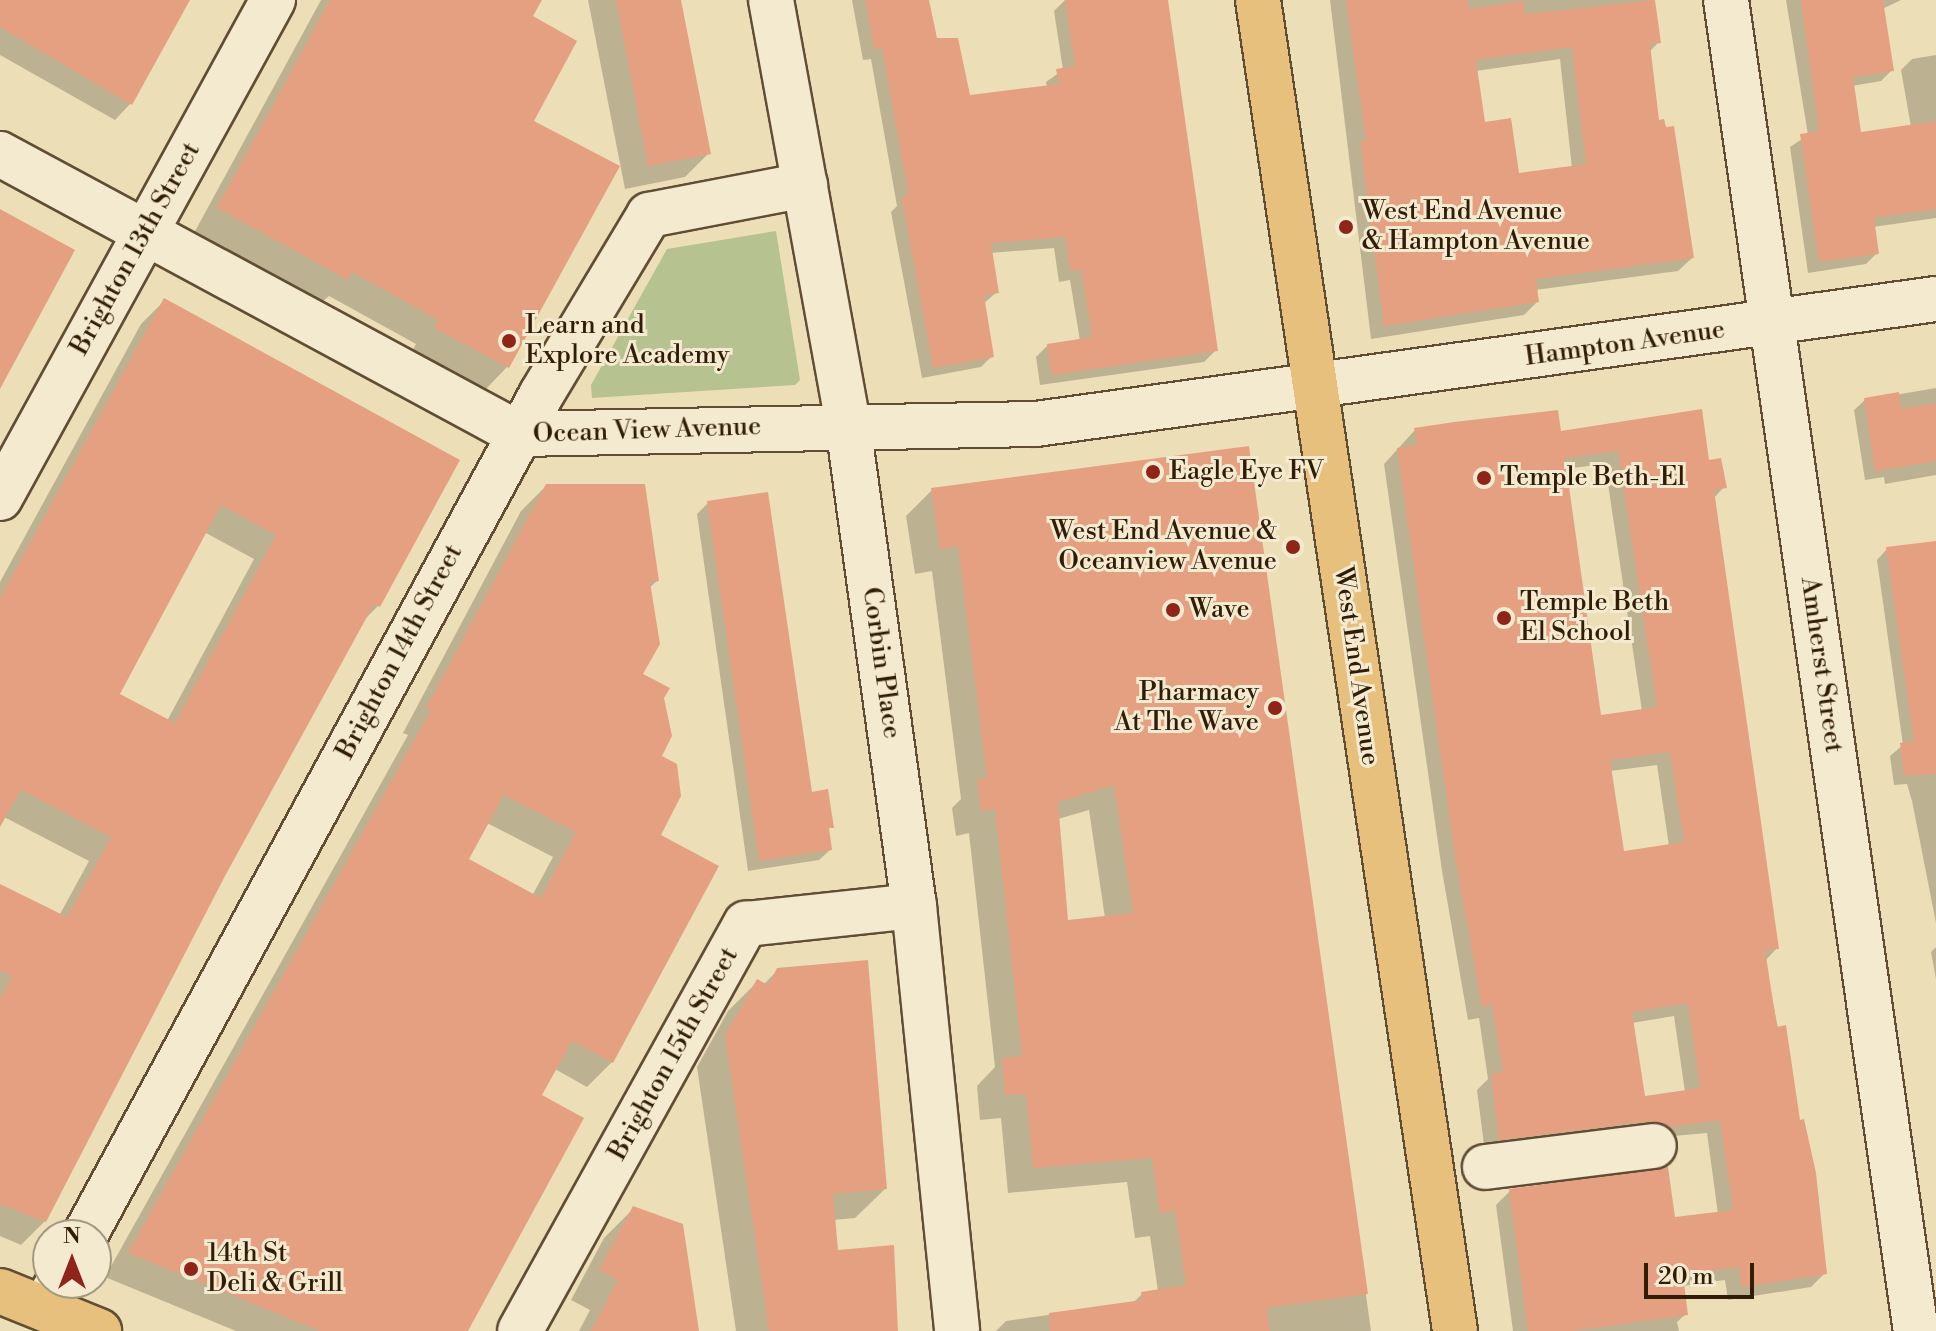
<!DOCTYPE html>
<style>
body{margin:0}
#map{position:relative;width:1936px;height:1331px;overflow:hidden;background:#ecdfb7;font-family:"Libre Bodoni",serif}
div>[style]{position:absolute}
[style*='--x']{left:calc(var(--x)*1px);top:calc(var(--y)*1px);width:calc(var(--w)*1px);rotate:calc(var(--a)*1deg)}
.green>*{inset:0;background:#b6c290}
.shadow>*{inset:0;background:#0003}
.building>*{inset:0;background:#e5a082}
.roads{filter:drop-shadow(2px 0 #604d34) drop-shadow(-2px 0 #604d34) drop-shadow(0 2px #604d34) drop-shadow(0 -2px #604d34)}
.minor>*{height:44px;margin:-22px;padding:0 22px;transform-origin:22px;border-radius:22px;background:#f3ead0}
.major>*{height:44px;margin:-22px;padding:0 22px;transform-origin:22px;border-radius:22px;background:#e6c07c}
.dots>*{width:22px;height:22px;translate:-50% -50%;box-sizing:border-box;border:4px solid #f3ead0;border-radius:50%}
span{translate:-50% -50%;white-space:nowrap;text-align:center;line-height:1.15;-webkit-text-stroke:6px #f3ead0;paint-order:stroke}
.poi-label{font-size:26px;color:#311c08}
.left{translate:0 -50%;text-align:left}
.right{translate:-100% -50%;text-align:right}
.street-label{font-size:26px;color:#311c08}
.north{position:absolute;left:32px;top:1219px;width:80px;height:80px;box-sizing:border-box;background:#f3ead0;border:2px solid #a59880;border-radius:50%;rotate:0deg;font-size:22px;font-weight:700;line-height:32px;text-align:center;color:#311c08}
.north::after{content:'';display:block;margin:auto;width:28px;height:36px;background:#8f2418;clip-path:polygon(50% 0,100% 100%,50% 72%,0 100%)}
.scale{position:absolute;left:1644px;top:1263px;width:110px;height:36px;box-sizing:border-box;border:4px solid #311c08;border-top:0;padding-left:10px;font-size:24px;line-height:28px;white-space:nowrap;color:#311c08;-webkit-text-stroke:6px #f3ead0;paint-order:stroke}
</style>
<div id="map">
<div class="green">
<i style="clip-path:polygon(776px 231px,800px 380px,795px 385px,592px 398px,591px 385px,667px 249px)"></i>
</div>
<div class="shadow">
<i style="clip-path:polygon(0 0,187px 0,131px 103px,115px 120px,0 55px)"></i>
<i style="clip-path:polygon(321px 0,540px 0,530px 17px,507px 367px,484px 391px,412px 352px,416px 344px,329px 296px,322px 302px,194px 233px)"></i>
<i style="clip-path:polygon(588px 0,679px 0,709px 153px,685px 177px,625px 189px)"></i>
<i style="clip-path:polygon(852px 0,928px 0,935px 40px,968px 97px,1047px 88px,1046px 82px,1063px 70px,1054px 11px,1065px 0,1166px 0,1216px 350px,1204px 362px,1040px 385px,1036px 357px,1048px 345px,1080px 341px,1070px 280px,1059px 282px,1054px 248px,990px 253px,997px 292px,983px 304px,992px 356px,981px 367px,922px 378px,891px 212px,897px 206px,871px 59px,863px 60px)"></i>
<i style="clip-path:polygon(evenodd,1330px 0,1653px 0,1659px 42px,1649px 52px,1657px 122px,1692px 258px,1678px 271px,1535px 290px,1537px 302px,1524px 315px,1371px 339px,1330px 0,1560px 59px,1572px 168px,1517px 175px,1484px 124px,1476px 71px,1560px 59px)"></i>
<i style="clip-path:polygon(1786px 0,1901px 0,1882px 9px,1892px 70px,1881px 81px,1852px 86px,1859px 134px,1911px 127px,1901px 70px,1912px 59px,1936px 55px,1936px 218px,1873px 227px,1877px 253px,1866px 264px,1808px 273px,1790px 147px,1808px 135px)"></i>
<i style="clip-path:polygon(evenodd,165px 300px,378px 606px,361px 623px,223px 875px,45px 1221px,21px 1245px,0 1236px,0 886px,59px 916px,89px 861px,4px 817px,0 823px,0 582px,141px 324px,165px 300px,204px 532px,254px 559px,167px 721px,117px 694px,204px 532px)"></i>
<i style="clip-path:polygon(1936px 388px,1936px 475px,1885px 484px,1884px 477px,1865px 480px,1854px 410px,1865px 400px)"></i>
<i style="clip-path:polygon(evenodd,1415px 430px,1559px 433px,1708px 462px,1724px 487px,1713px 499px,1777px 948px,1765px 961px,1825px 1273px,1811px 1287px,1728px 1300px,1725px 1280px,1682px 1286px,1686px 1314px,1677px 1322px,1679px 1331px,1513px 1331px,1496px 1205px,1510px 1191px,1673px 1219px,1718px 1214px,1707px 1133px,1485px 1153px,1477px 1090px,1488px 1079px,1479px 1018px,1468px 1020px,1442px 871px,1384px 464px,1415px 430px,1605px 464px,1642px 711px,1600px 717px,1564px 469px,1605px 464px,1415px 430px,1657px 765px,1669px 846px,1622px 853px,1610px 771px,1657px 765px,1415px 430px,1674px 1016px,1685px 1092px,1643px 1098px,1632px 1023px,1674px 1016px)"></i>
<i style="clip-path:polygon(evenodd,1247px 448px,1371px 1331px,996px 1331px,1006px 1321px,1133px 1303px,1142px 1294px,1158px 1291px,1150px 1236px,1135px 1238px,1127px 1182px,1008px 1193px,1001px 1118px,980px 1120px,977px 1086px,995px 1067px,969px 833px,956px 836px,952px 808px,961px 799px,932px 571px,915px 574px,906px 516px,932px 490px,1247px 448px,1089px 810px,1105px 918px,1067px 923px,1058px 819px,1089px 810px)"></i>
<i style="clip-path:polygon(evenodd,546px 486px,657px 581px,649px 588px,641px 675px,662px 698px,658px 836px,612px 1062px,587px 1087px,555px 1069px,540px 1096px,466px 1331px,236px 1331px,105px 1277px,408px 735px,403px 733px,521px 511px,546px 486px,487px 823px,553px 857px,532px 896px,467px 860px,487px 823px)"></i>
<i style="clip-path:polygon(708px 503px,830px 850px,819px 860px,748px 871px,697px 514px)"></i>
<i style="clip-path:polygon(1936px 543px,1936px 923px,1912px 801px,1907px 784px,1894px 785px,1890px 756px,1903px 745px,1877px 560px,1887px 549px)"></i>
<i style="clip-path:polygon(1936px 947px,1936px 979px,1931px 952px)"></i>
<i style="clip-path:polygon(778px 970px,885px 1189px,855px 1218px,833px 1220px,836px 1252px,897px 1331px,736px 1331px,697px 1067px,728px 1011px,757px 982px,763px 985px)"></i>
<i style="clip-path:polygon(634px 1208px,697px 1331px,579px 1331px,590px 1310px,571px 1300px,604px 1238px)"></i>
</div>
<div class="building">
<i style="clip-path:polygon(0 0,190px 0,132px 105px,0 27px)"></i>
<i style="clip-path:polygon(330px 0,542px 0,533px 16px,577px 41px,534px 121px,620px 166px,509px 368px,434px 328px,438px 320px,352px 272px,348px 280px,217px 208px)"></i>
<i style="clip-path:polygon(616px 0,681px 0,711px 154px,648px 166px)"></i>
<i style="clip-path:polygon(865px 0,929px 0,937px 38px,958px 38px,970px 95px,1059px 84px,1056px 69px,1075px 66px,1065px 0,1168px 0,1218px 351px,1051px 375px,1047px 344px,1092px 337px,1081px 270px,1070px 271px,1065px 237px,991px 243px,999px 293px,984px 295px,994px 357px,933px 368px,902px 199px,908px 192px,882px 48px,874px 49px)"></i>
<i style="clip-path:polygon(evenodd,1346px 0,1467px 0,1469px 9px,1523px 1px,1525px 14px,1655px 0,1661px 43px,1650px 44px,1659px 120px,1664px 119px,1666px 127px,1674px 126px,1694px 258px,1536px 279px,1539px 302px,1384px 326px,1360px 141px,1366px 140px,1346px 0,1572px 47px,1586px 164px,1519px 173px,1511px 118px,1485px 122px,1476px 60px,1572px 47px)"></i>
<i style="clip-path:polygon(1801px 0,1883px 0,1894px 71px,1853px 77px,1861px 132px,1936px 121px,1936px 209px,1874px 218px,1879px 254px,1819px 262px,1800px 134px,1819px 131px)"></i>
<i style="clip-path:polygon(0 209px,75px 250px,0 389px)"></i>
<i style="clip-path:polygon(evenodd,164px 298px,460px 460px,380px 607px,374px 604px,225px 876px,46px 1222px,0 1204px,0 998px,12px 976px,0 970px,0 884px,67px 917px,111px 837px,21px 790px,0 827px,0 598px,164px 298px,221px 505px,276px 535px,175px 723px,120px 694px,221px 505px)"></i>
<i style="clip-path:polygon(1899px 392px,1901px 409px,1936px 403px,1936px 461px,1875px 471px,1864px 398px)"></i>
<i style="clip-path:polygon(evenodd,1702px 409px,1709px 460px,1721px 458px,1727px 488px,1714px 490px,1779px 949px,1765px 950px,1777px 1027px,1786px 1025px,1800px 1120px,1804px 1119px,1816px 1173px,1827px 1274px,1742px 1287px,1739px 1267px,1683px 1275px,1688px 1315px,1572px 1331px,1528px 1331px,1509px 1189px,1668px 1167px,1675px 1217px,1733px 1210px,1720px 1120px,1669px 1127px,1651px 1121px,1499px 1140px,1491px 1074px,1503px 1072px,1492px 1005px,1482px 1007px,1455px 856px,1397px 448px,1417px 445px,1414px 428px,1454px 422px,1558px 410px,1561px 431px,1702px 409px,1618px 451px,1657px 707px,1601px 715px,1565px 458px,1618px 451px,1702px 409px,1670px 752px,1684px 842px,1624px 851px,1610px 760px,1670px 752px,1702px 409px,1688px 1003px,1700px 1088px,1645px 1096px,1632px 1012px,1688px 1003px)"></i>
<i style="clip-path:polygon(evenodd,1249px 446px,1368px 1294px,1267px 1308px,1270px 1331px,1050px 1331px,1049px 1313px,1142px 1300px,1141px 1292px,1186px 1285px,1175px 1211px,1160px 1213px,1152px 1158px,1033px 1168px,1026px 1094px,1005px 1095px,1002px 1058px,1022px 1056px,995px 809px,981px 811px,977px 780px,987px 778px,958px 546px,940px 549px,931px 488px,1249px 446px,1114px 785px,1133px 913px,1068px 920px,1058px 802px,1114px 785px)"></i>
<i style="clip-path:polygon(evenodd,546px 484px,645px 484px,659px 581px,650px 582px,660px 644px,643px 674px,670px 688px,664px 698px,672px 736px,662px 756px,677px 764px,681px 796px,661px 835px,719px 866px,613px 1063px,572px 1041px,542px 1095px,584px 1118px,468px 1331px,320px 1331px,128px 1253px,431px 710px,426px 708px,546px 484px,504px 795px,576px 832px,541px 898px,469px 859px,504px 795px)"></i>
<i style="clip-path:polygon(768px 492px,812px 792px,828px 789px,834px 828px,829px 828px,832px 850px,759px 861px,707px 501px)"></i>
<i style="clip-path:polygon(1936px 541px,1936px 774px,1904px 776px,1900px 743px,1914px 741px,1886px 547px)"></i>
<i style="clip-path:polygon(868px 960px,887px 1189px,833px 1194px,838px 1250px,894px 1245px,898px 1331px,769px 1331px,725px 1036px,757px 979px,768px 985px,777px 968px)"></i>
<i style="clip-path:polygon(633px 1206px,683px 1224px,699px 1331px,591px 1331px,618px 1280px,599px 1270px)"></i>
</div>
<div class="roads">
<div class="minor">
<i style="--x:771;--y:0;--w:432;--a:79.7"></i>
<i style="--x:848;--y:425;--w:486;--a:82.2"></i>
<i style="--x:914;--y:906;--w:427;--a:84.2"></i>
<i style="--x:1726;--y:0;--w:1344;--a:81.88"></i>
<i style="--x:0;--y:154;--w:590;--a:28.35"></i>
<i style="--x:519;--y:434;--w:517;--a:-1.11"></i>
<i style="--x:1036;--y:424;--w:909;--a:-7.91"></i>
<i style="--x:0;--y:498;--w:568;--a:-61.27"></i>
<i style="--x:1485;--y:1167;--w:170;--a:-7.1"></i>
<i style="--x:85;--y:1235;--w:956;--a:-61.5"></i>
<i style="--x:541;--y:395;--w:210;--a:-59"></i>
<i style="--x:649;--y:215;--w:159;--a:-10.9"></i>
<i style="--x:44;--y:1308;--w:29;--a:-61"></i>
<i style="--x:520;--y:1331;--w:466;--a:-61"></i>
<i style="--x:746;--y:924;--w:169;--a:-6.1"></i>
</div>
<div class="major">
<i style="--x:1258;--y:0;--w:1345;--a:81.58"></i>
<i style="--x:0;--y:1291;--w:107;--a:22"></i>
</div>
</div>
<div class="dots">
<i style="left:1346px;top:227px;background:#8f2418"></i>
<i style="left:509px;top:341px;background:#8f2418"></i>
<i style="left:1153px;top:472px;background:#8f2418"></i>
<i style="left:1484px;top:478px;background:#8f2418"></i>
<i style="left:1293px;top:547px;background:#8f2418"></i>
<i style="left:1173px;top:610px;background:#8f2418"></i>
<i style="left:1504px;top:618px;background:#8f2418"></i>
<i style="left:1275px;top:708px;background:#8f2418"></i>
<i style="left:191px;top:1269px;background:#8f2418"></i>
</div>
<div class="poi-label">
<span class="left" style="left:1362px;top:227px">West End Avenue<br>&amp; Hampton Avenue</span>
<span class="left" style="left:525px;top:341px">Learn and<br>Explore Academy</span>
<span class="left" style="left:1169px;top:472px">Eagle Eye FV</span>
<span class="left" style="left:1500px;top:478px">Temple Beth-El</span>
<span class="right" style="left:1277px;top:547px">West End Avenue &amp;<br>Oceanview Avenue</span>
<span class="left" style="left:1520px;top:618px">Temple Beth<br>El School</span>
<span class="left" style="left:1189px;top:610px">Wave</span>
<span class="right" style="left:1259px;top:708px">Pharmacy<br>At The Wave</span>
<span class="left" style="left:207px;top:1269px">14th St<br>Deli &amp; Grill</span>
</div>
<div class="street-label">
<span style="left:136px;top:249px;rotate:-61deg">Brighton 13th Street</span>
<span style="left:1625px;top:344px;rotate:-8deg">Hampton Avenue</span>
<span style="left:647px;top:431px;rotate:-2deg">Ocean View Avenue</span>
<span style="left:400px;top:652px;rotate:-62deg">Brighton 14th Street</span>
<span style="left:881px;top:663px;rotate:82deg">Corbin Place</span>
<span style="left:1821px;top:665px;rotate:82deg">Amherst Street</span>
<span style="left:1356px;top:666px;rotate:82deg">West End Avenue</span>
<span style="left:674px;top:1054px;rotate:-61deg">Brighton 15th Street</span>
</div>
<div class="north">N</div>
<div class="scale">20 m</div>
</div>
